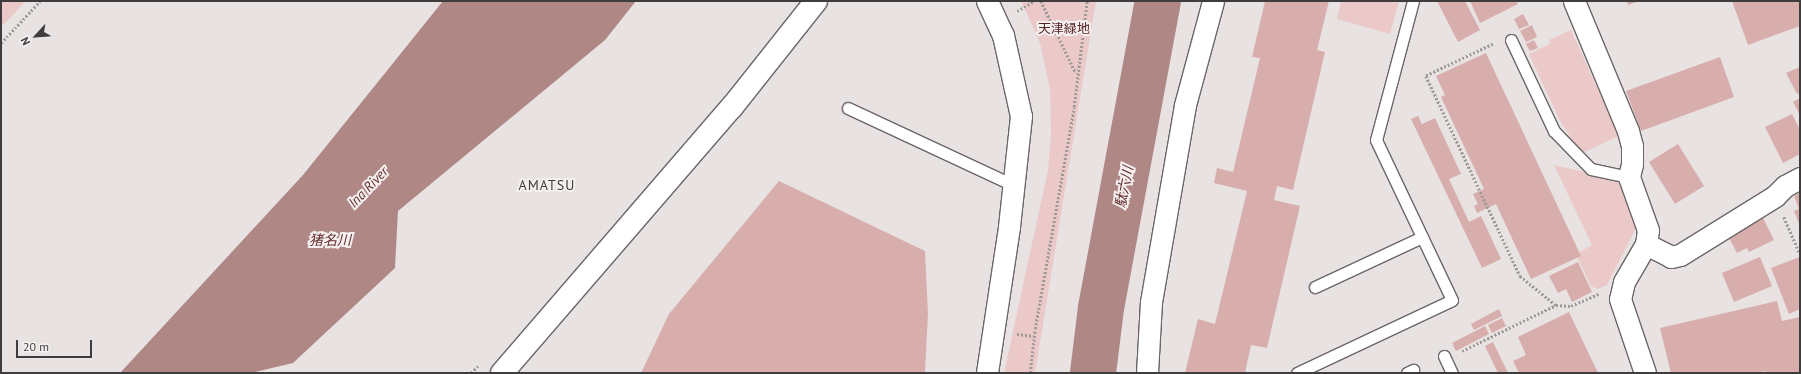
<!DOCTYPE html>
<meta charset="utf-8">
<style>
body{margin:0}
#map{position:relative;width:1801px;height:374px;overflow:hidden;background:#e8e2e2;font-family:"PT Sans","Noto Sans JP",sans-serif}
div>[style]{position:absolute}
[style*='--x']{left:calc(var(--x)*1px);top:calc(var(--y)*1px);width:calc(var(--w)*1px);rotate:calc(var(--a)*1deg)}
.green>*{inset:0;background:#ebc9c8}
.water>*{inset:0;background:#af8785}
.river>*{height:46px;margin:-23px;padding:0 23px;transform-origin:23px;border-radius:23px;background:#af8785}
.building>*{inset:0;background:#d8aeac}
.path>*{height:2.5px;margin-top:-1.25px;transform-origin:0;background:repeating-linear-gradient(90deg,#9d9999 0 2px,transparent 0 4px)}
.roads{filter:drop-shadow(1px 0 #6b6666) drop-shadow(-1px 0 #6b6666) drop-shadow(0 1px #6b6666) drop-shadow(0 -1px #6b6666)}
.service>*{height:11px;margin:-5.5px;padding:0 5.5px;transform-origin:5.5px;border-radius:5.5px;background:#fff}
.minor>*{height:21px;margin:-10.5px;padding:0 10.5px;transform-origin:10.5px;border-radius:10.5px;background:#fff}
.tertiary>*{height:22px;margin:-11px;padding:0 11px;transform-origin:11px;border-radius:11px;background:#fff}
span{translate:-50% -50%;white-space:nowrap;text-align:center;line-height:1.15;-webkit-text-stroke:4px #f5f0ef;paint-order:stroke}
.park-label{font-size:13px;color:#592325}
.neighbourhood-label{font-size:14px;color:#3f3b3b;letter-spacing:1px}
.water-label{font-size:14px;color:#652e2f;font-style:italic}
.frame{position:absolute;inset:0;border:2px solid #3e3c3c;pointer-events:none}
.north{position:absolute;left:16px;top:16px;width:40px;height:40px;-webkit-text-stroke:3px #f5f0ef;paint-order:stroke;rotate:244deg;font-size:11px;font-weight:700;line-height:16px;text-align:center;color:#3e3c3c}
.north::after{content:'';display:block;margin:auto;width:14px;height:18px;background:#3e3c3c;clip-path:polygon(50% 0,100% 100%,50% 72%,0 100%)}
.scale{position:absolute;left:16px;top:340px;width:76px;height:18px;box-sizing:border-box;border:2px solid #3e3c3c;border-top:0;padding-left:5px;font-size:12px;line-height:14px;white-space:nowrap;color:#3e3c3c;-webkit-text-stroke:3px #f5f0ef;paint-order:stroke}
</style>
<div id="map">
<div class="green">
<i style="clip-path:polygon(1px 1px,26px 1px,1px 27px)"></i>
<i style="clip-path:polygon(1021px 1px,1096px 1px,1035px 373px,1004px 373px,1048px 170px,1051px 133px,1050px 89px,1040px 43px)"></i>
<i style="clip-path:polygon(1341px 1px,1399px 1px,1390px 34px,1337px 19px)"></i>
<i style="clip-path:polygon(1571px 30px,1619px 136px,1584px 152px,1578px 149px,1559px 119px,1529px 54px,1550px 44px,1549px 40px)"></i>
<i style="clip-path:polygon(1554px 165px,1618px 180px,1634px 219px,1635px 230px,1607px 285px,1597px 289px,1591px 286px,1576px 254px,1592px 245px)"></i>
</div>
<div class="water">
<i style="clip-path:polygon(443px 1px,636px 1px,605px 40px,398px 211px,395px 268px,293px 363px,251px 373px,120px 373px,303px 175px)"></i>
</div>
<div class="river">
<i style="--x:1093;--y:373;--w:65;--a:-83"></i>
<i style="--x:1101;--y:308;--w:312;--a:-79.5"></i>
</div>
<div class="building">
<i style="clip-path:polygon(1265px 1px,1329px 1px,1317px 50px,1325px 52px,1293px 190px,1277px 186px,1274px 200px,1300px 206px,1267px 348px,1251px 345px,1245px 373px,1185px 373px,1198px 319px,1215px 324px,1247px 191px,1214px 183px,1217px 168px,1233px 172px,1260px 58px,1252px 57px)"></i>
<i style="clip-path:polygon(1437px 1px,1465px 1px,1480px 30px,1458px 42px)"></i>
<i style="clip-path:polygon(1470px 1px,1516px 1px,1518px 4px,1480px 23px)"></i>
<i style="clip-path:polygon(1627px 1px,1639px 1px,1628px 5px)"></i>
<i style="clip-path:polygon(1732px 1px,1800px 1px,1800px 26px,1748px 45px)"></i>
<i style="clip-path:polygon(1523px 14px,1529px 25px,1519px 29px,1514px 19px)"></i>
<i style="clip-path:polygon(1532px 25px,1537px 37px,1526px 42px,1520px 31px)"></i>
<i style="clip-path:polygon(1534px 40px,1538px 48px,1530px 51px,1526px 44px)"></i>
<i style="clip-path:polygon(1486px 53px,1581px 256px,1531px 279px,1496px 204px,1477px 213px,1474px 206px,1478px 204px,1473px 194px,1484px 189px,1441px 97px,1445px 95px,1436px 76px)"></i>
<i style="clip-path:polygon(1720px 57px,1734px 97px,1641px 131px,1626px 91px)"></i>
<i style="clip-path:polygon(1800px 67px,1800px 93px,1797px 94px,1786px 73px)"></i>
<i style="clip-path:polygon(1800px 98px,1800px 115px,1793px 102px)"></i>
<i style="clip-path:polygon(1792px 114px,1800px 130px,1800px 154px,1783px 163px,1765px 127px)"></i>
<i style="clip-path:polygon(1418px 116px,1422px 124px,1435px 118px,1461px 174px,1449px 179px,1469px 222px,1481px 216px,1501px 259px,1482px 268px,1411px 119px)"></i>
<i style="clip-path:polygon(1678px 144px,1704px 186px,1675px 204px,1649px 162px)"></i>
<i style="clip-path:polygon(779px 181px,925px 251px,928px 313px,925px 373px,641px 373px,669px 314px)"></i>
<i style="clip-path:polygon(1800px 193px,1800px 226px,1794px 211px,1799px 209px,1794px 196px)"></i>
<i style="clip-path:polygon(1762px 216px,1774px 240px,1749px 252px,1747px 248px,1737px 253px,1727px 234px)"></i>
<i style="clip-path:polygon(1760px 257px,1772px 286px,1734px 302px,1722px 273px)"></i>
<i style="clip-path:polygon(1800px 257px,1800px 309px,1789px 314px,1771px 268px)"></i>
<i style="clip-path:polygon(1578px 262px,1592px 292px,1572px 302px,1566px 289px,1558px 293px,1549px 276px)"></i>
<i style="clip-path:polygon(1777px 301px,1782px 321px,1800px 317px,1800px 373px,1766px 373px,1766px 371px,1755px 373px,1671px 373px,1660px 328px)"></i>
<i style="clip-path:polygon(1499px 309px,1502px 316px,1474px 330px,1471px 324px)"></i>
<i style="clip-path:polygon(1569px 312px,1598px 373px,1519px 373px,1513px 361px,1526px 355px,1518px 337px)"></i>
<i style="clip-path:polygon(1502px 318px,1506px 326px,1492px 333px,1488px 325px)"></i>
<i style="clip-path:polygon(1485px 326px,1489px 334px,1456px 351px,1452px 343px)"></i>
<i style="clip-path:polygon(1493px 342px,1508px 373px,1498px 373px,1485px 346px)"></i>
</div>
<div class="path">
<i style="--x:1041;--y:1;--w:80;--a:64.1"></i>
<i style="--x:1017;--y:11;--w:20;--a:-30"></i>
<i style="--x:1;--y:43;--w:57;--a:-47.1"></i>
<i style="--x:1493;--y:44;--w:74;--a:154.5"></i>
<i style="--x:1426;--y:76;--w:221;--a:64.8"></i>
<i style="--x:1520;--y:276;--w:46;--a:38.9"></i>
<i style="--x:1784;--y:217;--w:40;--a:66.6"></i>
<i style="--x:1017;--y:334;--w:17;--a:7"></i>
<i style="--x:1462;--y:351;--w:105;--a:-26.1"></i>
<i style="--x:1556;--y:305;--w:15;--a:4"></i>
<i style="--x:1571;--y:306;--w:30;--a:-24"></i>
<i style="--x:471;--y:373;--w:11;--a:-45"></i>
<i style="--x:1030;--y:373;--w:44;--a:-83.5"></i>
<i style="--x:1035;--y:329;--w:225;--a:-80"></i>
<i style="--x:1074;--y:107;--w:107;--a:-83"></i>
</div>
<div class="roads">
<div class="service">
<i style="--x:1511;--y:40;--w:101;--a:64.7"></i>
<i style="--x:1554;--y:131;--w:53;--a:45.8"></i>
<i style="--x:1591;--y:169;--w:39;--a:12"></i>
<i style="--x:848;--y:108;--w:182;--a:25"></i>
<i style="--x:1315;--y:287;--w:118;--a:-25"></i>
<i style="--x:1444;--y:356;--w:19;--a:65"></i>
<i style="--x:1297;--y:373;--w:171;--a:-25.2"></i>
<i style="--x:1452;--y:300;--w:177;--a:-115.4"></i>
<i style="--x:1376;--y:140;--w:144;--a:-75.1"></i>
<i style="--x:1407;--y:373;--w:7;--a:-27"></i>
</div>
<div class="minor">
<i style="--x:987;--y:1;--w:38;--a:65"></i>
<i style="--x:1003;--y:35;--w:83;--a:77.5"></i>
<i style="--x:1021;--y:116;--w:112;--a:96.2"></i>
<i style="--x:1009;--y:227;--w:148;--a:98.6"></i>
<i style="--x:1574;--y:1;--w:141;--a:67.4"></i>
<i style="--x:1628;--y:131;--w:16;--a:75"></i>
<i style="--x:1632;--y:146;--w:18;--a:90"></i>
<i style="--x:1632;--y:164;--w:13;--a:103"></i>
<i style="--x:1629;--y:177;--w:56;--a:70.3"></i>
<i style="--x:1648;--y:230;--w:14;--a:98"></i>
<i style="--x:1646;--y:244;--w:44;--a:120.1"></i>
<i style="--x:1624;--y:282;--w:17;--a:103"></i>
<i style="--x:1620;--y:299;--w:78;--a:71.3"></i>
<i style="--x:1646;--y:244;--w:28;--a:27"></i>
<i style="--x:1671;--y:257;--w:9;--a:-13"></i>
<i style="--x:1680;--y:255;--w:112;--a:-31.8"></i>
<i style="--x:1775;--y:196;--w:14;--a:-45"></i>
<i style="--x:1785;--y:186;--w:17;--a:-28"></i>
<i style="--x:1147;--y:373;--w:71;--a:-86.8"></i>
<i style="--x:1151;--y:302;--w:200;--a:-80.2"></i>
<i style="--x:1185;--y:105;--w:108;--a:-74.9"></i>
</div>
<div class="tertiary">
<i style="--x:502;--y:373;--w:352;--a:-49.2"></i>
<i style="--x:732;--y:107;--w:135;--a:-51.6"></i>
</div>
</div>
<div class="park-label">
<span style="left:1064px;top:29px">天津緑地</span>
</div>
<div class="neighbourhood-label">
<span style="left:547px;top:185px">AMATSU</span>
</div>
<div class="water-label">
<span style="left:368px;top:187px;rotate:-46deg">Ina River</span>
<span style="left:1124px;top:187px;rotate:-79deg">駄六川</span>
<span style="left:330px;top:240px">猪名川</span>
</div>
<div class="frame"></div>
<div class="north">N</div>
<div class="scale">20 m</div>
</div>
